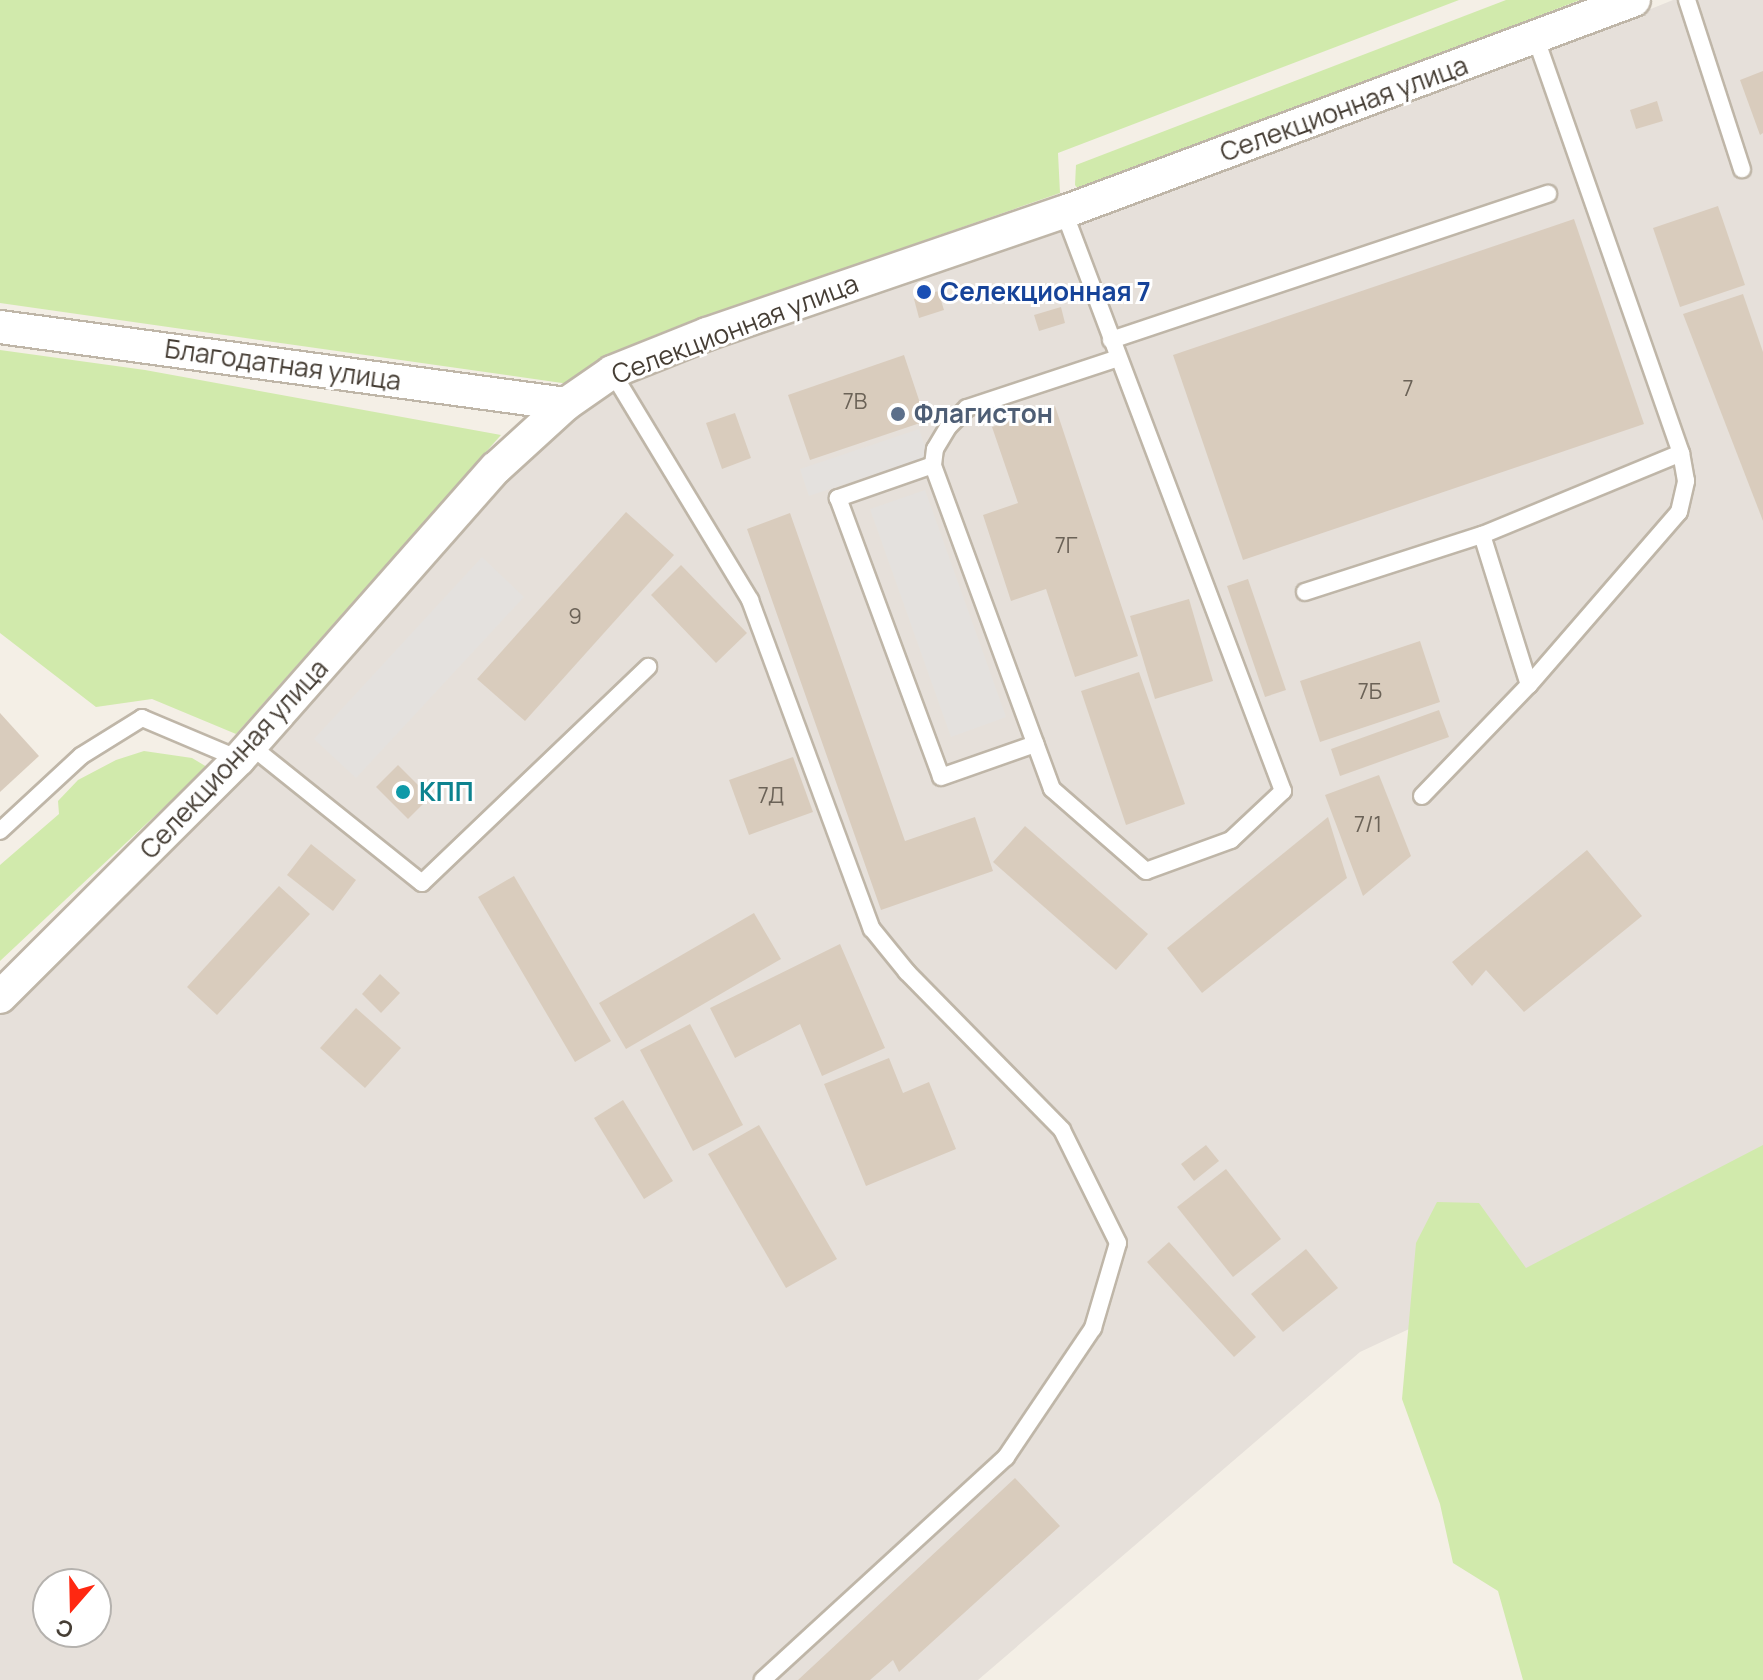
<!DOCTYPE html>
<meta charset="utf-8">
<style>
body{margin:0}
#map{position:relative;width:1763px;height:1680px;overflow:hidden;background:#f4efe6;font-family:Manrope,sans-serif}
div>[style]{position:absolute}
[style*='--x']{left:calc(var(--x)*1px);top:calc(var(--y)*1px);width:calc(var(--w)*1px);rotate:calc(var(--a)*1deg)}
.industrial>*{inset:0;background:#e6e0da}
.green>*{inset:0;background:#d1eaac}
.parking>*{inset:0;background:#e4e1de}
.building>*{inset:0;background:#d9ccbd}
.roads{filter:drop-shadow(2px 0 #bfb6a8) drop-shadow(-2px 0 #bfb6a8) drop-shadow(0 2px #bfb6a8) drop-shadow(0 -2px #bfb6a8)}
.service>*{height:16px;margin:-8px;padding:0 8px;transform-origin:8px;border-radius:8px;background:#fff}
.minor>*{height:32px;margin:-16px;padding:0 16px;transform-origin:16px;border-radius:16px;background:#fff}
.dots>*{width:22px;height:22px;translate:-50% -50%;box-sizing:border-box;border:4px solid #fff;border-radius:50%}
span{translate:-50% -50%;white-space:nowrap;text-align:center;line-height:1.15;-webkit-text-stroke:6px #fff;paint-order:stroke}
.number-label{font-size:22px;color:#6b6257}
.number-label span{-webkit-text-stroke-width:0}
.street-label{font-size:26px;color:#463e35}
.transit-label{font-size:26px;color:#164399;font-weight:700}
.left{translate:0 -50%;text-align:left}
.service-label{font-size:26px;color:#4e5e75;font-weight:700}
.culture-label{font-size:26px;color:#0d838f;font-weight:700}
.north{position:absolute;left:32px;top:1568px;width:80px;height:80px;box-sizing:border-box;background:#fff;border:2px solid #b5b2ae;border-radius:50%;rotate:200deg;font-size:22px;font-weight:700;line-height:32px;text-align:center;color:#463e35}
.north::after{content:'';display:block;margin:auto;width:28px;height:36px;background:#ff2811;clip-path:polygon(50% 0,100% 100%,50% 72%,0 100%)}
</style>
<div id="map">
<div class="industrial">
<i style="clip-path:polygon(evenodd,1673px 0,1763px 0,1763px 1163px,1360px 1352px,978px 1680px,0 1680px,0 1002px,508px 476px,609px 387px,720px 343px,1060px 228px,1537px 55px,1673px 0,48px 1584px,96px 1584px,96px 1632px,48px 1632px,48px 1584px)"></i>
</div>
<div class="green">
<i style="clip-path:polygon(0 0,1459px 0,1058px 153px,1060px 193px,719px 312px,569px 384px,0 303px)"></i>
<i style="clip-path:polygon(1506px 0,1580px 0,1080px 192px,1075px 185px,1076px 165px)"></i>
<i style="clip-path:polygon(0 350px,145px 370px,501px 435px,236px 734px,152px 699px,96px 707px,0 633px)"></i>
<i style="clip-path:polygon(144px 751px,192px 758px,207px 767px,0 961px,0 865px,59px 814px,58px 801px,78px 780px,116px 760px)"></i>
<i style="clip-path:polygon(1763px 1145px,1763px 1680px,1523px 1680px,1498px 1591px,1453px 1563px,1440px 1504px,1402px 1399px,1416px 1243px,1437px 1202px,1479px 1203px,1526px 1268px)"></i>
</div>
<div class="parking">
<i style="clip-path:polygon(919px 429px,928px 456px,809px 496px,800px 469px)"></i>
<i style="clip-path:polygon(925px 490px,1006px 717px,951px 737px,870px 509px)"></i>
<i style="clip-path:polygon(482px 557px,524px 597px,356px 778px,314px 739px)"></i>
</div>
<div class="building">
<i style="clip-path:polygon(1763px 71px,1763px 133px,1760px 135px,1740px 80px)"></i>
<i style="clip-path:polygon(1657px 101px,1663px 121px,1636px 129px,1630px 110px)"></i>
<i style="clip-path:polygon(1718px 206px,1745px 285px,1680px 307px,1653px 228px)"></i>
<i style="clip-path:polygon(1574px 219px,1644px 424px,1243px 560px,1173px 355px)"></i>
<i style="clip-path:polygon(938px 291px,944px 310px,919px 318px,914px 299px)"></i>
<i style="clip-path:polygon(1743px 294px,1763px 352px,1763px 521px,1683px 314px)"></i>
<i style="clip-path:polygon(1061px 307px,1065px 323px,1039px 331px,1034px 315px)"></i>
<i style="clip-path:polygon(904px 355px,926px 421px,810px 460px,788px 395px)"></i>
<i style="clip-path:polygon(1055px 406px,1138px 656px,1075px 677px,1046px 589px,1011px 601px,983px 515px,1018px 503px,992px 427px)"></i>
<i style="clip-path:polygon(735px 413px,751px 458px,722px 469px,706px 423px)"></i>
<i style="clip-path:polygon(626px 512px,674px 555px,525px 721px,477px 679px)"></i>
<i style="clip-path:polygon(790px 513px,905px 841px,975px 817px,993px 871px,881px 910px,747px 529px)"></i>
<i style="clip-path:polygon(681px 565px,747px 633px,716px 663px,651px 595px)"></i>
<i style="clip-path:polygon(1248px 579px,1286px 690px,1265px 697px,1227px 586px)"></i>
<i style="clip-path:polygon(1189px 599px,1213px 681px,1155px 699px,1130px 616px)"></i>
<i style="clip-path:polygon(1420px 641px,1440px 702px,1320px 742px,1300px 681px)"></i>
<i style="clip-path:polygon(1139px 672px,1185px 804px,1126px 825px,1081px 691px)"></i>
<i style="clip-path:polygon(1439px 710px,1449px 737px,1340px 776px,1331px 749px)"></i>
<i style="clip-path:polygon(0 713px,39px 756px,0 792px)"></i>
<i style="clip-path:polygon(793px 757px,813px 812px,749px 835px,729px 780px)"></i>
<i style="clip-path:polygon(398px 765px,430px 797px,408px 819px,376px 787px)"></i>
<i style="clip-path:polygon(1379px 775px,1411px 856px,1363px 896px,1325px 795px)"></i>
<i style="clip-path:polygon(1328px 817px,1347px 878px,1202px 993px,1167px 948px)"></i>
<i style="clip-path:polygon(1025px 826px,1148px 934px,1116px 970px,993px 862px)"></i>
<i style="clip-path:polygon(311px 844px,356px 880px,333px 911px,287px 875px)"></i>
<i style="clip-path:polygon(1587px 850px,1642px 916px,1524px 1012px,1486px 970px,1472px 986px,1452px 962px)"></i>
<i style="clip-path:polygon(514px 876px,611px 1041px,575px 1062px,478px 897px)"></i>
<i style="clip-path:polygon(279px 886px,310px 914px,217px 1015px,187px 987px)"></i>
<i style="clip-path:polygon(754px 913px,781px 959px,626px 1049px,599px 1003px)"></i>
<i style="clip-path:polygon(840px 944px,885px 1048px,822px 1076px,800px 1024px,735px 1058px,710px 1008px)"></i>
<i style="clip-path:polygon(380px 974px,400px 993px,381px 1013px,362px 994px)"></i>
<i style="clip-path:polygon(356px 1008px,401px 1048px,365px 1088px,320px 1048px)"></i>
<i style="clip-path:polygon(690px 1024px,743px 1125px,693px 1151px,640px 1050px)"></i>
<i style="clip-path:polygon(889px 1058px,903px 1093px,929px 1082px,956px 1149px,866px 1186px,824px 1084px)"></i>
<i style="clip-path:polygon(623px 1100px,673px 1181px,644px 1199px,594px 1118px)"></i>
<i style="clip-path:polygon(759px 1125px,837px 1259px,786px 1288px,708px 1154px)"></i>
<i style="clip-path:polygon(1206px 1145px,1219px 1161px,1194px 1181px,1181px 1164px)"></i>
<i style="clip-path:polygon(1226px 1169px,1281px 1239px,1233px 1277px,1177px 1207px)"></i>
<i style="clip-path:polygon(1169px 1242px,1256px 1337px,1234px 1357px,1147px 1262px)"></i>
<i style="clip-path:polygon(1306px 1249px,1338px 1288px,1283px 1332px,1251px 1294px)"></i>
<i style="clip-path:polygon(1015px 1478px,1060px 1526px,899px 1672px,893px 1660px,870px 1680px,798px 1680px)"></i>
</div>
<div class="roads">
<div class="service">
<i style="--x:1687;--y:0;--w:178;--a:72"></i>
<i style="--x:1064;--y:212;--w:619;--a:69.28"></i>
<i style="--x:1283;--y:791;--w:71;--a:136.7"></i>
<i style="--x:1231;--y:840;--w:90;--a:160"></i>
<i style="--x:1146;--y:871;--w:125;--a:-138.9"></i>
<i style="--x:1052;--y:789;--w:345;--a:-110.2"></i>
<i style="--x:933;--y:465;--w:16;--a:-83"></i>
<i style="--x:935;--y:449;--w:26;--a:-59"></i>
<i style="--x:948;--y:427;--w:27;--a:-45"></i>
<i style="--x:967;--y:408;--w:159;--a:-18.3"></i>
<i style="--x:1111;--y:340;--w:461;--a:-18.5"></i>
<i style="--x:612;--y:372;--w:267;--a:58.8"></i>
<i style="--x:750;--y:600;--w:351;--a:69.7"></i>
<i style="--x:872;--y:929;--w:55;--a:50.9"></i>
<i style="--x:907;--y:972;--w:221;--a:45.5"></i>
<i style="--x:1062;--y:1130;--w:126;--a:63.6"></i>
<i style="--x:1118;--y:1243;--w:89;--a:106.4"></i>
<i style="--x:1093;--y:1328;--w:156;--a:124"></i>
<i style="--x:1006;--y:1457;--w:330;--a:137.5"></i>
<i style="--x:933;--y:465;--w:101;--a:160.8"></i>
<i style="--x:838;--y:498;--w:297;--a:69.7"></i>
<i style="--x:941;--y:777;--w:100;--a:-19.3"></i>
<i style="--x:1305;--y:592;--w:186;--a:-17.9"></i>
<i style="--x:1529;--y:685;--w:229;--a:-49.1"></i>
<i style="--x:1679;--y:512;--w:32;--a:-77"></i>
<i style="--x:1686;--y:481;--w:28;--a:-100"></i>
<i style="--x:251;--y:746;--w:219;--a:38.7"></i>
<i style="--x:422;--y:883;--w:313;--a:-43.7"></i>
<i style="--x:1422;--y:796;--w:154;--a:-46.1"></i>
<i style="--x:1529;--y:685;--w:157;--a:-107.4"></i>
<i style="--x:1482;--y:535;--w:215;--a:-22.4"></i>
<i style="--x:1681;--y:453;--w:440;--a:-109.3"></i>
<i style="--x:0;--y:831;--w:110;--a:-42.8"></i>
<i style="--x:81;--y:756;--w:72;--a:-31.9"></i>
<i style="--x:142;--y:718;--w:105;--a:22.9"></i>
</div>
<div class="minor">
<i style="--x:0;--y:327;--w:571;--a:7.75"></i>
<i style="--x:0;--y:997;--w:337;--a:-44.9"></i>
<i style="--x:239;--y:759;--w:388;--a:-48.6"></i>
<i style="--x:496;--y:468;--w:95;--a:-42.4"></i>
<i style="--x:566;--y:404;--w:56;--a:-34.8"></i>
<i style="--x:612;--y:372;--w:102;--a:-21.8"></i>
<i style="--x:707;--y:334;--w:377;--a:-18.9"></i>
<i style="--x:1064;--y:212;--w:608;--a:-20.4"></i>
</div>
</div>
<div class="dots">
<i style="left:924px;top:292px;background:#1a4fb4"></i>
<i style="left:898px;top:414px;background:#5c6f8a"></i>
<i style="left:403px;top:792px;background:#0f9aa8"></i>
</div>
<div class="number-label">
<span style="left:1408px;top:389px">7</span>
<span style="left:855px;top:402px">7В</span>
<span style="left:1066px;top:546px">7Г</span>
<span style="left:575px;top:617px">9</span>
<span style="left:1370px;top:692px">7Б</span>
<span style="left:771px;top:796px">7Д</span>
<span style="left:1368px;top:825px">7/1</span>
</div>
<div class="street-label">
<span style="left:1344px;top:109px;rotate:-20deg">Селекционная улица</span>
<span style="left:735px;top:329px;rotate:-21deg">Селекционная улица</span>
<span style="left:283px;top:365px;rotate:8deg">Благодатная улица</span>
<span style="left:234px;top:759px;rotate:-47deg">Селекционная улица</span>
</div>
<div class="transit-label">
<span class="left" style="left:940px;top:292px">Селекционная 7</span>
</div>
<div class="service-label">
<span class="left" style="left:914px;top:414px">Флагистон</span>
</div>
<div class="culture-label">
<span class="left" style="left:419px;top:792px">КПП</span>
</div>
<div class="north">С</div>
</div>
